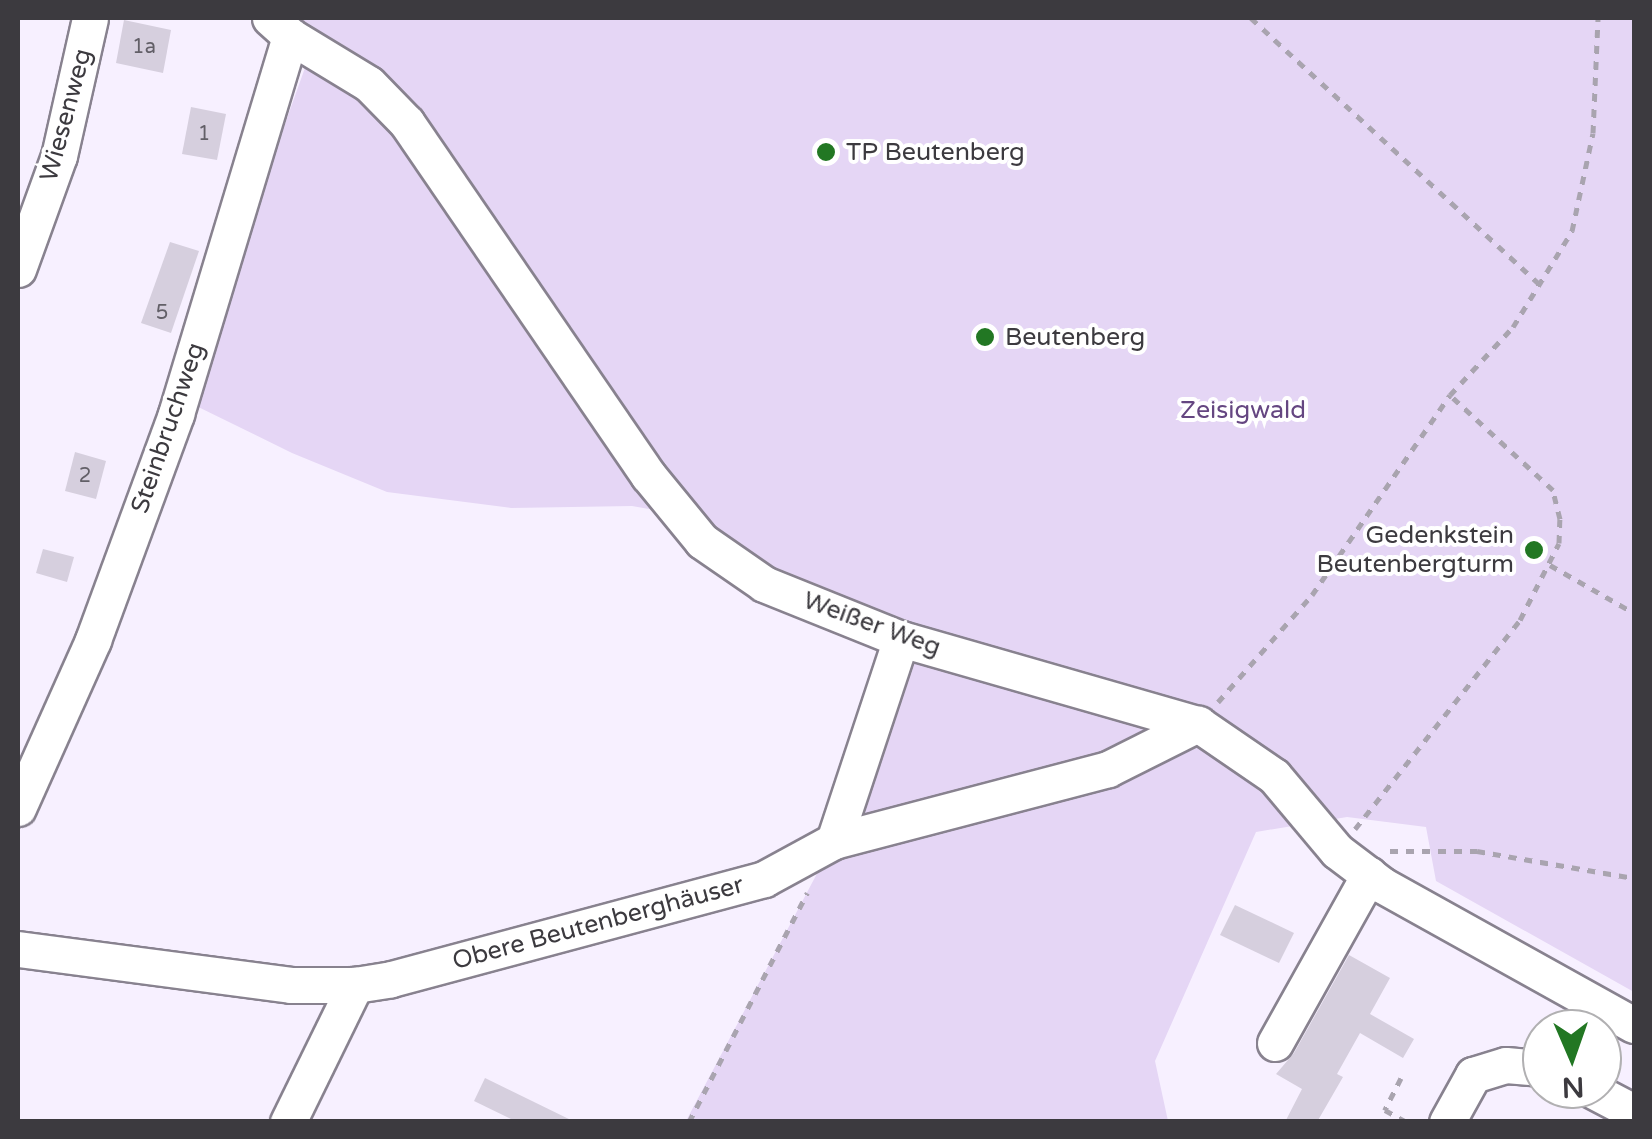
<!DOCTYPE html>
<meta charset="utf-8">
<style>
body{margin:0}
#map{position:relative;width:1652px;height:1139px;overflow:hidden;background:#f7f0ff;font-family:"Varela Round",sans-serif}
div>[style]{position:absolute}
[style*='--x']{left:calc(var(--x)*1px);top:calc(var(--y)*1px);width:calc(var(--w)*1px);rotate:calc(var(--a)*1deg)}
.green>*{inset:0;background:#e5d6f5}
.building>*{inset:0;background:#d6cfde}
.path>*{height:5px;margin-top:-2.5px;transform-origin:0;background:repeating-linear-gradient(90deg,#a9a4af 0 8px,transparent 0 16px)}
.roads{filter:drop-shadow(2px 0 #88828f) drop-shadow(-2px 0 #88828f) drop-shadow(0 2px #88828f) drop-shadow(0 -2px #88828f)}
.minor>*{height:35px;margin:-17.5px;padding:0 17.5px;transform-origin:17.5px;border-radius:17.5px;background:#fff}
.dots>*{width:28px;height:28px;translate:-50% -50%;box-sizing:border-box;border:5px solid #fff;border-radius:50%}
span{translate:-50% -50%;white-space:nowrap;text-align:center;line-height:1.15;-webkit-text-stroke:8px #fff;paint-order:stroke}
.number-label{font-size:20px;color:#625f67}
.number-label span{-webkit-text-stroke-width:0}
.street-label{font-size:25px;color:#3c3a3f}
.poi-label{font-size:25px;color:#3c3a3f}
.left{translate:0 -50%;text-align:left}
.right{translate:-100% -50%;text-align:right}
.park-label{font-size:25px;color:#654681}
.frame{position:absolute;inset:0;border:20px solid #3c3a3f;pointer-events:none}
.north{position:absolute;left:1522px;top:1009px;width:100px;height:100px;box-sizing:border-box;background:#fff;border:2px solid #b1b0b2;border-radius:50%;rotate:178deg;font-size:28px;font-weight:700;line-height:40px;text-align:center;color:#3c3a3f}
.north::after{content:'';display:block;margin:auto;width:35px;height:45px;background:#227723;clip-path:polygon(50% 0,100% 100%,50% 72%,0 100%)}
</style>
<div id="map">
<div class="green">
<i style="clip-path:polygon(267px 18px,1634px 18px,1634px 992px,1436px 881px,1426px 827px,1347px 817px,1256px 832px,1155px 1061px,1168px 1121px,686px 1121px,867px 779px,913px 626px,783px 582px,700px 518px,632px 506px,511px 508px,387px 492px,292px 453px,186px 401px,306px 65px)"></i>
</div>
<div class="building">
<i style="clip-path:polygon(124px 20px,171px 30px,163px 73px,116px 63px)"></i>
<i style="clip-path:polygon(191px 107px,226px 114px,217px 160px,182px 154px)"></i>
<i style="clip-path:polygon(170px 242px,199px 251px,171px 333px,141px 323px)"></i>
<i style="clip-path:polygon(75px 452px,106px 461px,96px 499px,65px 491px)"></i>
<i style="clip-path:polygon(43px 549px,74px 557px,67px 582px,36px 573px)"></i>
<i style="clip-path:polygon(1235px 905px,1294px 933px,1279px 963px,1220px 935px)"></i>
<i style="clip-path:polygon(1349px 955px,1390px 978px,1370px 1014px,1414px 1039px,1403px 1058px,1360px 1033px,1337px 1074px,1343px 1077px,1317px 1122px,1285px 1122px,1302px 1089px,1276px 1074px,1294px 1053px)"></i>
<i style="clip-path:polygon(485px 1078px,575px 1122px,517px 1122px,474px 1101px)"></i>
</div>
<div class="path">
<i style="--x:1251;--y:18;--w:392;--a:42.7"></i>
<i style="--x:1550;--y:565;--w:97;--a:29.7"></i>
<i style="--x:1218;--y:702;--w:142;--a:-48.7"></i>
<i style="--x:1312;--y:595;--w:243;--a:-55.4"></i>
<i style="--x:1450;--y:395;--w:93;--a:-47.2"></i>
<i style="--x:1513;--y:327;--w:113;--a:-58.4"></i>
<i style="--x:1572;--y:231;--w:100;--a:-77.9"></i>
<i style="--x:1593;--y:133;--w:115;--a:-87.5"></i>
<i style="--x:1355;--y:829;--w:266;--a:-51.7"></i>
<i style="--x:1520;--y:620;--w:86;--a:-63.1"></i>
<i style="--x:1559;--y:543;--w:24;--a:-88"></i>
<i style="--x:1560;--y:519;--w:30;--a:-104"></i>
<i style="--x:1553;--y:490;--w:140;--a:-137.3"></i>
<i style="--x:1390;--y:851;--w:87;--a:0"></i>
<i style="--x:1477;--y:851;--w:159;--a:9.8"></i>
<i style="--x:1401;--y:1078;--w:36;--a:117"></i>
<i style="--x:1385;--y:1110;--w:25;--a:29"></i>
<i style="--x:689;--y:1122;--w:258;--a:-62.7"></i>
</div>
<div class="roads">
<div class="minor">
<i style="--x:270;--y:18;--w:27;--a:42"></i>
<i style="--x:290;--y:36;--w:92;--a:31.3"></i>
<i style="--x:369;--y:84;--w:54;--a:45.7"></i>
<i style="--x:407;--y:123;--w:427;--a:55.6"></i>
<i style="--x:648;--y:475;--w:85;--a:50.7"></i>
<i style="--x:702;--y:541;--w:75;--a:34.7"></i>
<i style="--x:764;--y:584;--w:148;--a:21.9"></i>
<i style="--x:901;--y:639;--w:309;--a:16"></i>
<i style="--x:1198;--y:724;--w:92;--a:34.4"></i>
<i style="--x:1274;--y:776;--w:98;--a:50"></i>
<i style="--x:1337;--y:851;--w:56;--a:37.1"></i>
<i style="--x:1382;--y:885;--w:288;--a:29.1"></i>
<i style="--x:18;--y:269;--w:120;--a:-70.1"></i>
<i style="--x:59;--y:156;--w:141;--a:-77.3"></i>
<i style="--x:18;--y:808;--w:184;--a:-65.9"></i>
<i style="--x:93;--y:640;--w:241;--a:-69.8"></i>
<i style="--x:176;--y:414;--w:395;--a:-73.2"></i>
<i style="--x:834;--y:841;--w:213;--a:-71.7"></i>
<i style="--x:18;--y:949;--w:275;--a:7.5"></i>
<i style="--x:291;--y:985;--w:64;--a:0"></i>
<i style="--x:355;--y:985;--w:36;--a:-9"></i>
<i style="--x:391;--y:979;--w:386;--a:-15"></i>
<i style="--x:764;--y:879;--w:80;--a:-28.5"></i>
<i style="--x:834;--y:841;--w:283;--a:-14.7"></i>
<i style="--x:1108;--y:769;--w:101;--a:-26.6"></i>
<i style="--x:1275;--y:1043;--w:193;--a:-60.8"></i>
<i style="--x:1590;--y:1089;--w:50;--a:27.6"></i>
<i style="--x:288;--y:1122;--w:153;--a:-63.9"></i>
<i style="--x:1447;--y:1122;--w:54;--a:-61"></i>
<i style="--x:1473;--y:1075;--w:34;--a:-17"></i>
<i style="--x:1506;--y:1065;--w:36;--a:5"></i>
</div>
</div>
<div class="dots">
<i style="left:826px;top:152px;background:#227723"></i>
<i style="left:985px;top:337px;background:#227723"></i>
<i style="left:1534px;top:550px;background:#227723"></i>
</div>
<div class="number-label">
<span style="left:144px;top:47px">1a</span>
<span style="left:204px;top:134px">1</span>
<span style="left:162px;top:313px">5</span>
<span style="left:85px;top:476px">2</span>
</div>
<div class="street-label">
<span style="left:66px;top:115px;rotate:-75deg">Wiesenweg</span>
<span style="left:168px;top:428px;rotate:-71deg">Steinbruchweg</span>
<span style="left:872px;top:624px;rotate:20deg">Weißer Weg</span>
<span style="left:598px;top:923px;rotate:-15deg">Obere Beutenberghäuser</span>
</div>
<div class="poi-label">
<span class="left" style="left:846px;top:152px">TP Beutenberg</span>
<span class="left" style="left:1005px;top:337px">Beutenberg</span>
<span class="right" style="left:1514px;top:550px">Gedenkstein<br>Beutenbergturm</span>
</div>
<div class="park-label">
<span style="left:1243px;top:410px">Zeisigwald</span>
</div>
<div class="frame"></div>
<div class="north">N</div>
</div>
